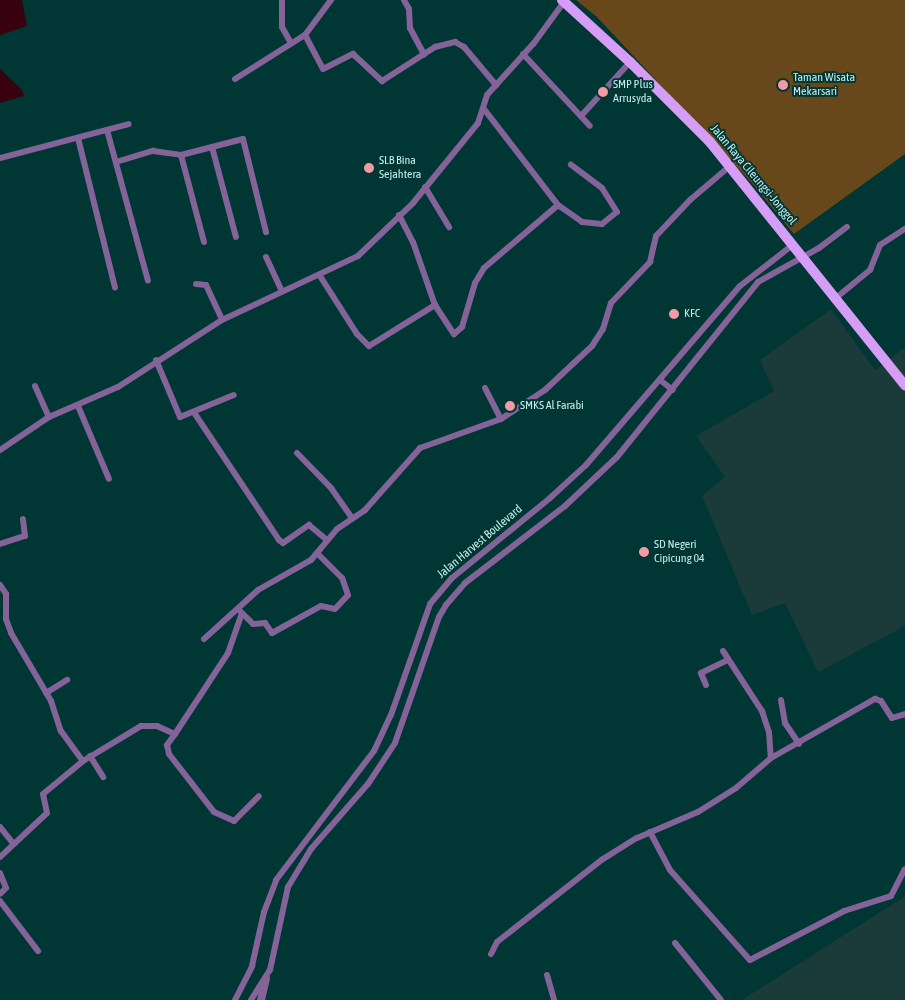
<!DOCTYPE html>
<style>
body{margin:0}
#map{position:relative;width:905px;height:1000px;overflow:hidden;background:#003634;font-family:"Asap Condensed",sans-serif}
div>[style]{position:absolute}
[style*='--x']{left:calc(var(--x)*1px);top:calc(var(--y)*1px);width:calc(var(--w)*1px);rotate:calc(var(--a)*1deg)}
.built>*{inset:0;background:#1a3b39}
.green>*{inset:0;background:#68481b}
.water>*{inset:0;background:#37010f}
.minor>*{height:6px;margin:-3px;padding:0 3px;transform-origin:3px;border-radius:3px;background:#846399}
.tertiary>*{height:8px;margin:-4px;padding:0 4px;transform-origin:4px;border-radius:4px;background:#846399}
.primary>*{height:10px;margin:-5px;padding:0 5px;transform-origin:5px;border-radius:5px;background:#d59df6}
.dots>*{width:14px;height:14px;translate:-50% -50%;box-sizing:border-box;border:2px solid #003634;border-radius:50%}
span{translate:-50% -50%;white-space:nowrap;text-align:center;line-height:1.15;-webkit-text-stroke:4px #003634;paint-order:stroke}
.poi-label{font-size:12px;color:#c2ece9}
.left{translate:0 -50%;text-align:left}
.street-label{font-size:12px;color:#c2ece9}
</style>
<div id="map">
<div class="built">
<i style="clip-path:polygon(831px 309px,875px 370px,905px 347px,905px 626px,818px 672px,785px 603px,752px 615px,702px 496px,725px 477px,696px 436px,774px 391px,760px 360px)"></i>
<i style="clip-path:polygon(905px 896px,905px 1000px,742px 1000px,904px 897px)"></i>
</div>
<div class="green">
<i style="clip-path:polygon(576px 0,905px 0,905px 154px,794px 234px,751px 182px,597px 17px)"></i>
</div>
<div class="water">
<i style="clip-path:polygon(0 0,22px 0,27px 26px,0 35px)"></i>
<i style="clip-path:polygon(0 69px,22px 90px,24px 96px,0 103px)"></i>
</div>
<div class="minor">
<i style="--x:282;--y:0;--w:27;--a:90"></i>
<i style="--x:282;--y:27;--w:18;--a:61"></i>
<i style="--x:404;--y:0;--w:10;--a:61"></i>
<i style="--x:409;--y:9;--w:19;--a:87"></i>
<i style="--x:410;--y:28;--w:30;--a:62"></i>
<i style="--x:305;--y:35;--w:38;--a:62"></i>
<i style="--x:323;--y:69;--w:34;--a:-27"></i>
<i style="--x:353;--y:54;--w:40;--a:43"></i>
<i style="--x:382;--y:81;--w:63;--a:-32.7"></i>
<i style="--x:435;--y:47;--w:21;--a:-14"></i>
<i style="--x:455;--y:42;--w:10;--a:29"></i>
<i style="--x:464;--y:47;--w:50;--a:49.9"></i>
<i style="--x:523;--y:54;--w:98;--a:47.1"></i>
<i style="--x:235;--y:79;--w:83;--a:-32.2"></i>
<i style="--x:305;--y:35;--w:44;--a:-53.4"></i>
<i style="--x:484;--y:109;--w:121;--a:52.4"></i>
<i style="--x:558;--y:205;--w:29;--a:35"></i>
<i style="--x:582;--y:222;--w:20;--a:6"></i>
<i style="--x:602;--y:224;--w:19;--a:-39"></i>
<i style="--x:617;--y:212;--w:28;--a:-122"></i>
<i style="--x:602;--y:188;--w:39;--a:-143"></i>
<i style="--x:581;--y:116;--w:73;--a:-47.8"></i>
<i style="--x:107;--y:130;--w:156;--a:74.8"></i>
<i style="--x:78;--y:138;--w:154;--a:76.1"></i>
<i style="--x:212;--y:147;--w:93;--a:75.1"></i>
<i style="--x:181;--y:155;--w:90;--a:75.2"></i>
<i style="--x:0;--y:158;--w:133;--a:-14.8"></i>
<i style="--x:116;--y:162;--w:39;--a:-17"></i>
<i style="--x:153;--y:151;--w:28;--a:8"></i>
<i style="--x:181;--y:155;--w:64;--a:-14.5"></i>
<i style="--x:243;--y:139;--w:96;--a:76.1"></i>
<i style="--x:425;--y:187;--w:47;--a:59"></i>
<i style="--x:399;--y:215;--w:30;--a:63"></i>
<i style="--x:413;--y:242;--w:67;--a:70.8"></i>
<i style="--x:435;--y:305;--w:35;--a:57"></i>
<i style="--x:454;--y:334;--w:11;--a:-41"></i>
<i style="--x:462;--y:327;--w:46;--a:-73.5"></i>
<i style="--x:475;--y:283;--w:17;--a:-59"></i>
<i style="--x:484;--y:268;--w:97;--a:-40.4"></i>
<i style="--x:266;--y:257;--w:38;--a:65"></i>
<i style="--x:320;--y:276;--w:69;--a:57.5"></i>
<i style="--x:357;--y:334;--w:17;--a:45"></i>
<i style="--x:369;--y:346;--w:78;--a:-31.8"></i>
<i style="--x:196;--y:284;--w:10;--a:6"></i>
<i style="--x:206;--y:285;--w:38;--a:65"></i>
<i style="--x:837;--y:297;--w:43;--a:-39.3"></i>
<i style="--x:870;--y:270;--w:27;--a:-68"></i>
<i style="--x:880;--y:245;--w:30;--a:-33"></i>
<i style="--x:156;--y:360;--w:62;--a:67.2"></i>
<i style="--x:180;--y:417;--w:58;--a:-22.2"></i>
<i style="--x:660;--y:380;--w:16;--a:38"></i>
<i style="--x:35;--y:386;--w:34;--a:66"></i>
<i style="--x:485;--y:388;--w:35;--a:63"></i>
<i style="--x:78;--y:406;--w:79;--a:67"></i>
<i style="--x:195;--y:414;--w:151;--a:56.3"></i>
<i style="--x:279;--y:540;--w:5;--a:37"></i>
<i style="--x:283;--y:543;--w:32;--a:-35"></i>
<i style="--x:309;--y:525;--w:23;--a:40"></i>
<i style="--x:0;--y:450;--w:59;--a:-34"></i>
<i style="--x:49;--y:417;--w:75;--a:-23.5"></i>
<i style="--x:118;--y:387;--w:124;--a:-32.8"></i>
<i style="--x:222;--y:320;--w:150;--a:-25.2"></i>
<i style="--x:358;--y:256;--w:76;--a:-43.9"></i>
<i style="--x:413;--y:203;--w:103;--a:-50.9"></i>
<i style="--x:478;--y:123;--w:29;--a:-72"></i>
<i style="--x:487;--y:95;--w:70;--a:-47.9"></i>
<i style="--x:534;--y:43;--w:51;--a:-53.8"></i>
<i style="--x:297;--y:453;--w:49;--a:45.8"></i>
<i style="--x:331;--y:488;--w:37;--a:55"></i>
<i style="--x:0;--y:544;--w:26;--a:-18"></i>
<i style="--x:25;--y:536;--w:17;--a:-97"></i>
<i style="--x:0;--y:585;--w:11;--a:56"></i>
<i style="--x:6;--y:594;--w:25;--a:90"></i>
<i style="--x:6;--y:619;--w:15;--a:70"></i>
<i style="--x:11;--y:633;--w:79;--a:59.5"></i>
<i style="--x:51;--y:701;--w:32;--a:72"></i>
<i style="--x:61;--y:731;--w:37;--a:54"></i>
<i style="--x:83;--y:761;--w:68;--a:-31.1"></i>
<i style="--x:141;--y:726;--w:16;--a:0"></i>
<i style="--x:157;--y:726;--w:20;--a:24"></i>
<i style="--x:175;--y:734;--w:97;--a:-56.8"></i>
<i style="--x:228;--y:653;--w:42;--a:-70.7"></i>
<i style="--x:240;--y:611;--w:18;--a:45"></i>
<i style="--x:253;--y:624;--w:12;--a:-5"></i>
<i style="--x:265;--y:623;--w:12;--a:55"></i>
<i style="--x:272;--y:633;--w:56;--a:-28.9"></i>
<i style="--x:321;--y:606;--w:14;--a:12"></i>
<i style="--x:335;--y:609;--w:19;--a:-47"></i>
<i style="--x:348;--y:595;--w:18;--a:-109"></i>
<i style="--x:342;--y:578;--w:35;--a:-135"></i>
<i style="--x:204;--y:639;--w:73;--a:-42.2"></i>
<i style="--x:258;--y:590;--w:61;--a:-29.5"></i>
<i style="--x:311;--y:560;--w:40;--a:-50"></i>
<i style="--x:337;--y:529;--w:34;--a:-34"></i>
<i style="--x:365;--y:510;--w:83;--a:-48.4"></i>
<i style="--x:420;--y:448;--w:86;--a:-19.7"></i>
<i style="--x:501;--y:419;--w:53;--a:-33.4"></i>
<i style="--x:545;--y:390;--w:64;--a:-43.1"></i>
<i style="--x:592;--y:346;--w:20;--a:-57"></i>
<i style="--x:603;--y:329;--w:27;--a:-73"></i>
<i style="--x:611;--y:303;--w:57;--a:-46.4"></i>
<i style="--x:650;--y:262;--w:27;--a:-77"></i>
<i style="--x:656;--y:236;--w:50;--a:-46.6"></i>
<i style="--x:690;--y:200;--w:52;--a:-40.4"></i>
<i style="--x:723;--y:651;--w:72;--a:57"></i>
<i style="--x:762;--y:711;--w:22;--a:72"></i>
<i style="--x:769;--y:732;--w:26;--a:86"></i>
<i style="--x:706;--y:685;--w:13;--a:-113"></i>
<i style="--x:701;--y:673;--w:30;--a:-26"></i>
<i style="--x:46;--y:693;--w:25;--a:-32"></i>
<i style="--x:781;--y:700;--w:23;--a:80"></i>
<i style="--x:785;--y:723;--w:25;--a:56"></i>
<i style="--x:175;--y:734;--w:14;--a:126"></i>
<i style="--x:167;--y:745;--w:9;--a:77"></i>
<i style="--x:169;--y:754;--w:73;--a:52.2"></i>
<i style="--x:214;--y:812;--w:22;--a:24"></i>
<i style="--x:234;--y:821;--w:35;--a:-45"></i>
<i style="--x:90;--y:756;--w:25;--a:58"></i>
<i style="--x:0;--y:827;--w:19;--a:51"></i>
<i style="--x:650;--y:832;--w:43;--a:62.2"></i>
<i style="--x:670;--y:870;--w:120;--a:48.4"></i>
<i style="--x:750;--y:960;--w:106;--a:-27.5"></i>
<i style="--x:844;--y:911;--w:49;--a:-17.7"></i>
<i style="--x:891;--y:896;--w:30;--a:-63"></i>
<i style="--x:0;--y:857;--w:64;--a:-43.1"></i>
<i style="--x:47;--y:813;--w:19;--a:-102"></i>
<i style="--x:43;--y:794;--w:52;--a:-39.5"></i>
<i style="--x:0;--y:873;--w:16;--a:68"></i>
<i style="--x:6;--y:888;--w:8;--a:135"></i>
<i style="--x:0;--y:901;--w:63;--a:52.8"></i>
<i style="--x:675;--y:943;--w:73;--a:51.1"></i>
<i style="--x:491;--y:954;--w:13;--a:-63"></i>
<i style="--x:497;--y:942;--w:135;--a:-38.1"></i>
<i style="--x:603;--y:859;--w:40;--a:-32"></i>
<i style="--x:637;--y:838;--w:66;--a:-23.1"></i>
<i style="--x:698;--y:812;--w:45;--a:-32.3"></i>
<i style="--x:736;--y:788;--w:46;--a:-40.6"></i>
<i style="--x:771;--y:758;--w:120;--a:-29.6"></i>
<i style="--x:875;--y:699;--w:6;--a:18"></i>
<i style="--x:881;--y:701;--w:20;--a:57"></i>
<i style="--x:892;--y:718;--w:14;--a:-17"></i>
<i style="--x:547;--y:975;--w:26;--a:74"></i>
<i style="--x:235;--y:1000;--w:38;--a:-63"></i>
<i style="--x:252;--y:966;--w:55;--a:-77.5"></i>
<i style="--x:264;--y:912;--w:34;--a:-69"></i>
<i style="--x:276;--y:880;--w:162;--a:-52.8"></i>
<i style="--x:374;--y:751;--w:40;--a:-65"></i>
<i style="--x:391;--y:715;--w:118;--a:-70.6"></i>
<i style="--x:430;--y:604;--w:34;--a:-50"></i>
<i style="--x:452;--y:578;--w:127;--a:-39.2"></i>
<i style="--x:550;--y:498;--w:49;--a:-42.5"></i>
<i style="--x:586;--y:465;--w:236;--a:-49.3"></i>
<i style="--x:740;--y:286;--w:68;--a:-37.9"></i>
<i style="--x:251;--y:1000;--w:36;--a:-58"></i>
<i style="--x:270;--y:970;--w:85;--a:-77.8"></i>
<i style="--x:288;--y:887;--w:44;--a:-58.8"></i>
<i style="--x:311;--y:849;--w:86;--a:-48.8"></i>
<i style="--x:368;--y:784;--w:49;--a:-56.6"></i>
<i style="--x:395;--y:743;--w:133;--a:-70.8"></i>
<i style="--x:439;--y:617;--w:14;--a:-60"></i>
<i style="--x:446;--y:605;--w:29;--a:-49"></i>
<i style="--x:465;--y:583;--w:126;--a:-37.6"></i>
<i style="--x:565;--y:506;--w:71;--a:-43.3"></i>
<i style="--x:617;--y:457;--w:225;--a:-51.1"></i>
<i style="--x:758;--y:282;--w:70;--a:-29.1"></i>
<i style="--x:819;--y:248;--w:35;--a:-37"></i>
</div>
<div class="tertiary">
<i style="--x:261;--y:1000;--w:22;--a:-77"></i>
</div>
<div class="primary">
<i style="--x:562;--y:0;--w:92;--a:42.4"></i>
<i style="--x:630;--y:62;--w:113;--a:45"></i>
<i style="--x:710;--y:142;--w:312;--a:51.3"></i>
</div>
<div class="dots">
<i style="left:783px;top:85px;background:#f49aa5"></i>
<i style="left:603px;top:92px;background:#f49aa5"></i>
<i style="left:369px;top:168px;background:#f49aa5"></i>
<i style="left:674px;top:314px;background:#f49aa5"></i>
<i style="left:510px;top:406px;background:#f49aa5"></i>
<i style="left:644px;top:552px;background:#f49aa5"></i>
</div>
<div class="poi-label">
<span class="left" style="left:793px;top:85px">Taman Wisata<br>Mekarsari</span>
<span class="left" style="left:613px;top:92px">SMP Plus<br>Arrusyda</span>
<span class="left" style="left:379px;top:168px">SLB Bina<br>Sejahtera</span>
<span class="left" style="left:684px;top:314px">KFC</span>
<span class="left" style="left:520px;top:406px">SMKS Al Farabi</span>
<span class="left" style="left:654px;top:552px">SD Negeri<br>Cipicung 04</span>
</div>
<div class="street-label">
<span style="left:753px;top:175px;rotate:50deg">Jalan Raya Cileungsi-Jonggol</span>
<span style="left:480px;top:542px;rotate:-40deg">Jalan Harvest Boulevard</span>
</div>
</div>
